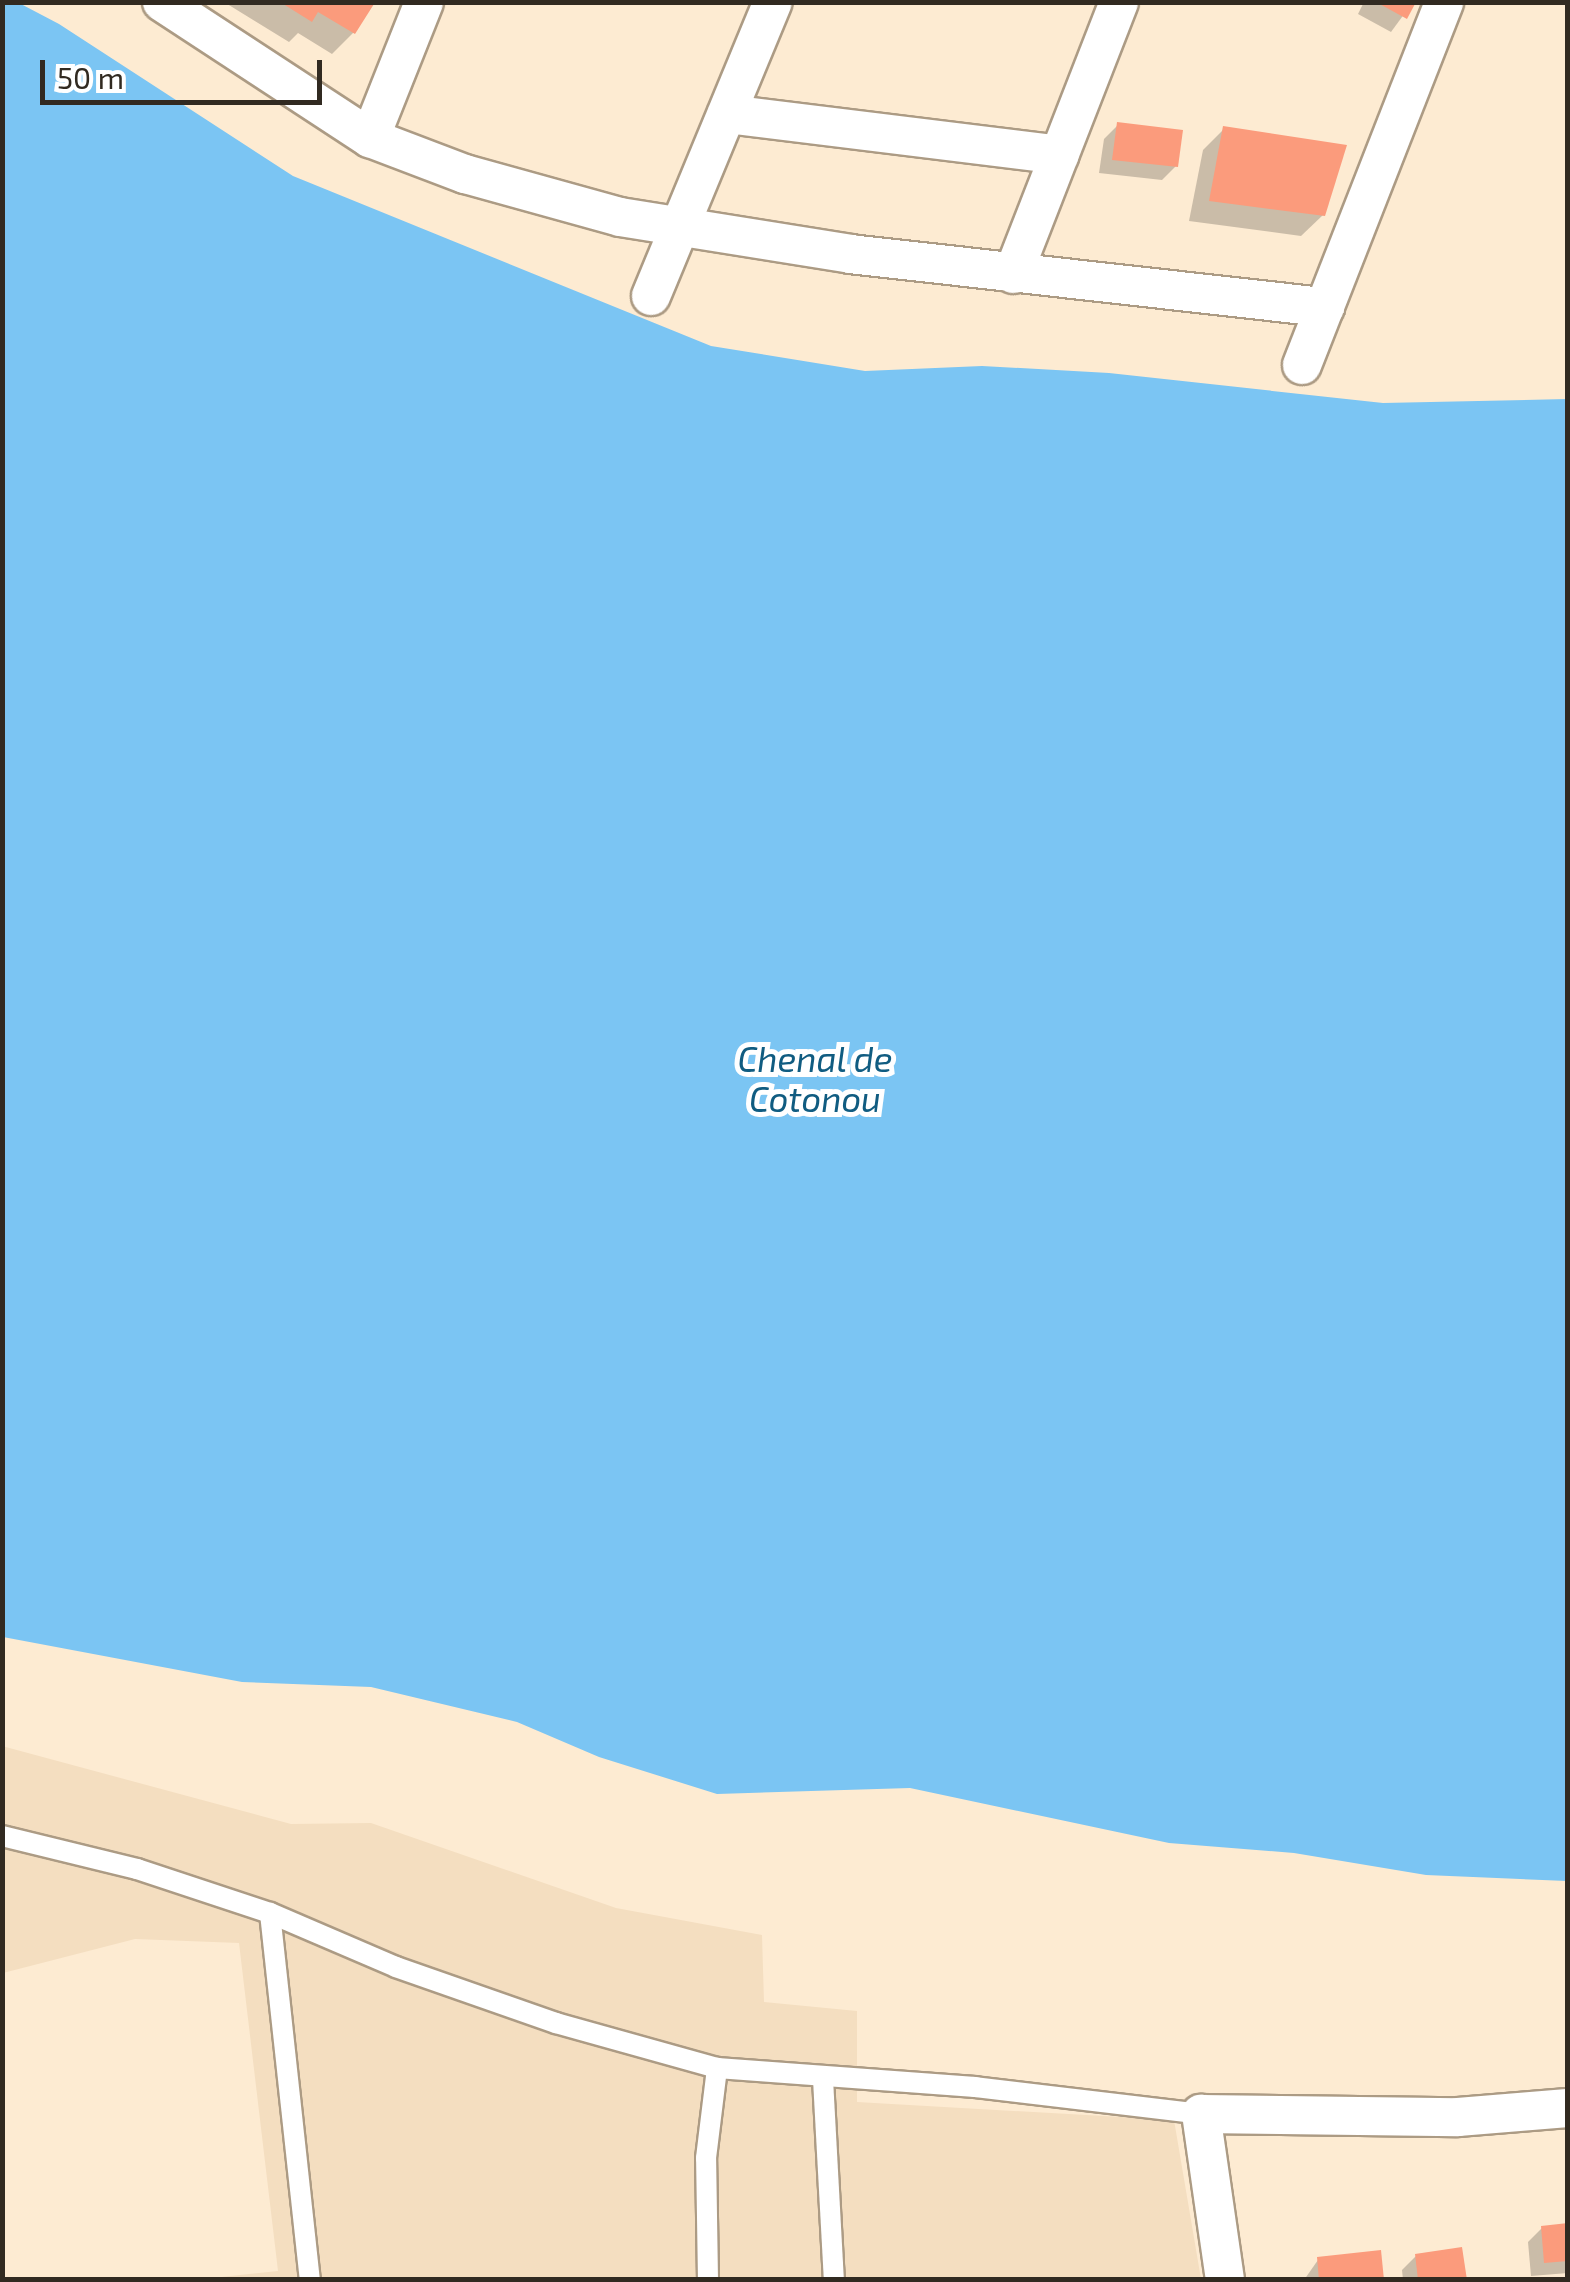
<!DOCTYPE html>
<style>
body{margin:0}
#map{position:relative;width:1570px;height:2282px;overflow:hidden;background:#fdebd2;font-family:"Exo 2",sans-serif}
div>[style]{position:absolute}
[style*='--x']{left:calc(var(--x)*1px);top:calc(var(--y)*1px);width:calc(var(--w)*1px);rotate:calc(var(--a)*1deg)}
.built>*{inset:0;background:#f4dec0}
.water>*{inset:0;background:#7bc5f3}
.shadow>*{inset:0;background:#0003}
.building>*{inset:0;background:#fb9b7c}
.roads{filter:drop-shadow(2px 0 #ac9b84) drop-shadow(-2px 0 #ac9b84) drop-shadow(0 2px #ac9b84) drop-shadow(0 -2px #ac9b84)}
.service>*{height:20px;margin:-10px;padding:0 10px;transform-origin:10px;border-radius:10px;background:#fff}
.minor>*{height:38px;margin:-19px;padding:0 19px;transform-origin:19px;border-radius:19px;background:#fff}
span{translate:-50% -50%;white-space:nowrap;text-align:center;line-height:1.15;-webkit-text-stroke:10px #fff;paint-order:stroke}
.water-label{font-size:35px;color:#105c81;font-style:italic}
.frame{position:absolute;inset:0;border:5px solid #312a21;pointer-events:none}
.scale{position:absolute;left:40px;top:60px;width:282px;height:45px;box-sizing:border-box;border:5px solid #312a21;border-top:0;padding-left:12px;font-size:30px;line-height:35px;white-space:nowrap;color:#312a21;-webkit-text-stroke:8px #fff;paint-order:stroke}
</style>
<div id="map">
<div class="built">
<i style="clip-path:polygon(2px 1746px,291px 1824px,371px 1823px,616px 1908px,762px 1935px,764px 2002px,857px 2011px,857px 2102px,1174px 2120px,1201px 2279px,203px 2279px,278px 2271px,239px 1943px,135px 1939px,3px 1973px)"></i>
</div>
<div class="water">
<i style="clip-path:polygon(2px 3px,19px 3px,59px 24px,293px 176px,711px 346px,865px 371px,982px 366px,1109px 373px,1383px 403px,1567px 399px,1567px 1881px,1426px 1875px,1294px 1853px,1169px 1843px,910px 1788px,717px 1794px,599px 1757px,517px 1722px,371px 1687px,242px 1682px,3px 1637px)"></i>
</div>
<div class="shadow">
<i style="clip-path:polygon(224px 2px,367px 2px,353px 33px,332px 54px,298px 33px,289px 42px)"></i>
<i style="clip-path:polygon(1364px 2px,1413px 2px,1391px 32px,1358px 14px)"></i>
<i style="clip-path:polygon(1118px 125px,1176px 166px,1162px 180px,1099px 173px,1104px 139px)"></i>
<i style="clip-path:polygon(1224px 129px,1323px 215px,1301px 236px,1189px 221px,1203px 150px)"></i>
<i style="clip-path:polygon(1568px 2226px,1568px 2273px,1531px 2276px,1528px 2242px,1542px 2228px)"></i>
<i style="clip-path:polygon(1416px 2256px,1464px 2280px,1403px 2280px,1402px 2270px)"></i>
<i style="clip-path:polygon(1318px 2260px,1382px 2280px,1304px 2280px)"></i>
</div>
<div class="building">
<i style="clip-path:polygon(280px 2px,372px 2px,374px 4px,355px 34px,318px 12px,312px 22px)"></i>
<i style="clip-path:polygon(1376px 2px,1416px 2px,1407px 19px)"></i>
<i style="clip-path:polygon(1117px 122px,1183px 130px,1178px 167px,1112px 160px)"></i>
<i style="clip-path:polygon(1223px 126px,1347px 145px,1325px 216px,1209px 201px)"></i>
<i style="clip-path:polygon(1568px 2223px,1568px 2261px,1544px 2263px,1541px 2226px)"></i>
<i style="clip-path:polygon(1462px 2247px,1467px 2280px,1418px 2280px,1415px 2254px)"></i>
<i style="clip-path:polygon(1381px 2250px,1384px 2280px,1319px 2280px,1317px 2257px)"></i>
</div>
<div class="roads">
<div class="service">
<i style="--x:2;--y:1836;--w:139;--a:13.7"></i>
<i style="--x:137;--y:1869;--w:140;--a:18.3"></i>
<i style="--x:270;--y:1913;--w:137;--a:23.2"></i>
<i style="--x:396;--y:1967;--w:170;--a:19.3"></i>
<i style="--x:556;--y:2023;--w:167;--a:15.6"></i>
<i style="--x:717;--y:2068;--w:259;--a:4.2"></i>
<i style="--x:975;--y:2087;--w:228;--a:6.8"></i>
<i style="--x:270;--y:1913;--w:369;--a:83.8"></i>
<i style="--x:823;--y:2079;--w:201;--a:86.9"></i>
<i style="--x:708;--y:2280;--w:122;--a:-90.9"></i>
<i style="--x:706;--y:2158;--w:91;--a:-83"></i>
</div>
<div class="minor">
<i style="--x:162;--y:2;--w:249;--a:33.2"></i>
<i style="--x:370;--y:138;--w:102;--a:20.8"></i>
<i style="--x:465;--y:174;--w:161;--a:15.5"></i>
<i style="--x:620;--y:217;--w:233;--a:9.1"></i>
<i style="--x:850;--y:254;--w:478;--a:6.4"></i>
<i style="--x:727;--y:114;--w:335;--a:7"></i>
<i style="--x:370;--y:138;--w:146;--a:-68.3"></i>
<i style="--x:1013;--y:274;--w:292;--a:-68.7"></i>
<i style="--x:651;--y:296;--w:318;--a:-67.5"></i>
<i style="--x:1302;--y:365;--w:390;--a:-68.6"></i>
<i style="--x:1225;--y:2280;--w:168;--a:-98.2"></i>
<i style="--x:1201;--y:2114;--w:257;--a:0.7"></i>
<i style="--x:1458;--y:2117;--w:110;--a:-4.7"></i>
</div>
</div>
<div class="water-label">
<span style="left:815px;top:1078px">Chenal de<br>Cotonou</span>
</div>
<div class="frame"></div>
<div class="scale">50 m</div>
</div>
